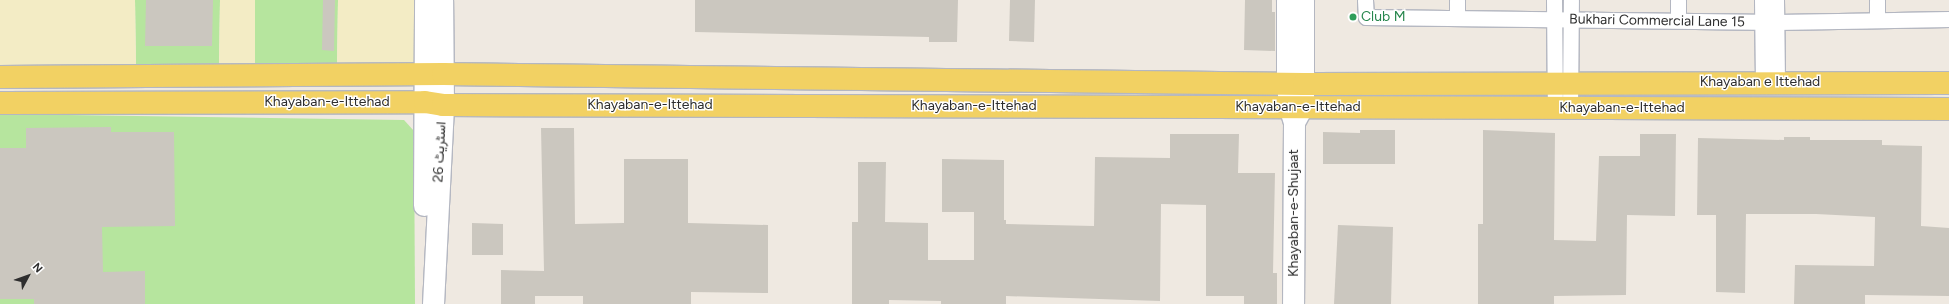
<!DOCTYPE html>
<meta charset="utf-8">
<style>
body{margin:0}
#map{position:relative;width:1949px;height:304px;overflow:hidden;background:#efe9e1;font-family:Figtree,Vazirmatn,sans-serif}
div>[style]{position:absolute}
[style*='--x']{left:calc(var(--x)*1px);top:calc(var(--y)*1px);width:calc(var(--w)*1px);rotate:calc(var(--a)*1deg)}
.green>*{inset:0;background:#b6e59e}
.sand>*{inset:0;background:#f3ecc5}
.building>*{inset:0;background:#cbc7bf}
.roads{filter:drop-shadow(1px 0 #b4b7c1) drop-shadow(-1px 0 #b4b7c1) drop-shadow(0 1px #b4b7c1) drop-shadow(0 -1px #b4b7c1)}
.street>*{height:15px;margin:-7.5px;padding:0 7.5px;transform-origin:7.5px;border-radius:7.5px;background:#fff}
.secondary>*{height:21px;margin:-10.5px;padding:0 10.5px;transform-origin:10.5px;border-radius:10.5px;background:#fff}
.primary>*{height:22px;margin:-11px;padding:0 11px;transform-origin:11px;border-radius:11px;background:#f2d163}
.dots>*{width:11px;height:11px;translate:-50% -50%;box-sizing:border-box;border:2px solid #fff;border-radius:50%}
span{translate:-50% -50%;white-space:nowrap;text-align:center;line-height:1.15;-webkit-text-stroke:3px #fff;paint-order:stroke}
.leisure-label{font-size:14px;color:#27864d}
.left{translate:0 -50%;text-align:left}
.street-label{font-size:14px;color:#2e2e2e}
.north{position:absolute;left:8px;top:256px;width:40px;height:40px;-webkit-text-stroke:3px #fff;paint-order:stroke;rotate:49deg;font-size:11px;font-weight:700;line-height:16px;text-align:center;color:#2e2e2e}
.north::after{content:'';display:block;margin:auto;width:14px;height:18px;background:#2e2e2e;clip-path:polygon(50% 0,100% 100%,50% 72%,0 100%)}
</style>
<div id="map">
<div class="green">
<i style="clip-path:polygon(135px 0,220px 0,219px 66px,136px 69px)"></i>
<i style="clip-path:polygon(255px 0,338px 0,337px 67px,255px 68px)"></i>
<i style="clip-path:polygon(0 114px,404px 120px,414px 131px,415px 304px,0 304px)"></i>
</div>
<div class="sand">
<i style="clip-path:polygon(0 0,135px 0,136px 69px,0 68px)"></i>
<i style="clip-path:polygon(220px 0,255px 0,255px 68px,219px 66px)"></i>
<i style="clip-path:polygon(338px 0,414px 0,415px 65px,337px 67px)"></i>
</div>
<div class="building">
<i style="clip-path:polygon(146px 0,213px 0,212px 46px,145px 46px)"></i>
<i style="clip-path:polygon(323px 0,335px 0,334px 51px,322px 50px)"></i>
<i style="clip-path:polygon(695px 0,958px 0,957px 42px,929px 42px,929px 37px,695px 32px)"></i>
<i style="clip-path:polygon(1010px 0,1035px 0,1034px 42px,1009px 41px)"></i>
<i style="clip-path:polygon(1245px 0,1272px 0,1272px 12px,1275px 12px,1275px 51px,1244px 50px)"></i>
<i style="clip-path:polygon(111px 127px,111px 132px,174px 132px,175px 226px,102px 227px,103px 272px,145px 271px,145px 304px,34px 304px,34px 299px,0 299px,0 148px,26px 148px,26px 128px)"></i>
<i style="clip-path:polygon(541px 128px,574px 128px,575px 224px,624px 223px,624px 159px,688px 159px,688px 223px,768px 225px,768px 293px,691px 292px,691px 304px,583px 304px,583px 296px,535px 296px,535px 304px,501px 304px,501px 270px,544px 271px)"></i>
<i style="clip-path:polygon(1360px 130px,1395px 130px,1395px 164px,1323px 164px,1323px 132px,1360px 133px)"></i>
<i style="clip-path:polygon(1483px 130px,1555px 133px,1554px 240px,1596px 241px,1599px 156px,1640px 156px,1640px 134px,1676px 134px,1675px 216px,1627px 215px,1626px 295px,1554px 296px,1554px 304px,1478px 304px,1478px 224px,1483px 224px)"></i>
<i style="clip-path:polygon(1170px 134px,1239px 134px,1238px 173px,1275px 173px,1273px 273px,1277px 273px,1277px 304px,1244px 304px,1244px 296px,1206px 296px,1206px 205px,1161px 204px,1160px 301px,1006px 296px,1006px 304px,941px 304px,941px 301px,889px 300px,889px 304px,852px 304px,852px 222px,858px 222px,858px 162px,886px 162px,885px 222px,928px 223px,928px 260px,974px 260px,974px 212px,942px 212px,942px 159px,1004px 160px,1004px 220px,1006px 220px,1006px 224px,1094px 226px,1095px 157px,1170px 158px)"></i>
<i style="clip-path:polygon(1784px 137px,1810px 137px,1810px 140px,1882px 140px,1882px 145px,1922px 146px,1921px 226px,1949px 228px,1949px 296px,1865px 295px,1865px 304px,1794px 304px,1795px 265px,1874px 266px,1875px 217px,1816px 214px,1746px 214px,1745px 293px,1716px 292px,1716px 215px,1697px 215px,1698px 138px,1784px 140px)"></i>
<i style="clip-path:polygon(472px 223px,503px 224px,503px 255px,472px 255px)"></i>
<i style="clip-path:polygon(1338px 225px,1393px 227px,1391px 304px,1334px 304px)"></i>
</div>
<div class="roads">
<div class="street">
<i style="--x:1365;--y:0;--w:17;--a:87"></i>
<i style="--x:1366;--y:17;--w:410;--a:0.7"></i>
<i style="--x:1776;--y:22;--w:173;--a:-1"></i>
<i style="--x:1457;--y:0;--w:17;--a:90"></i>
<i style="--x:1554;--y:0;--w:107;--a:89.5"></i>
<i style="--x:1678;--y:0;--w:20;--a:90"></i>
<i style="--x:1762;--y:0;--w:82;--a:89.3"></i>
<i style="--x:1776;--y:0;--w:82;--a:89.3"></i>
<i style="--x:1877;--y:0;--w:20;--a:90"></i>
<i style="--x:1570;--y:107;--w:107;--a:-89.5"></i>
</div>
<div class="secondary">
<i style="--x:1287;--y:0;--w:83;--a:90"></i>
<i style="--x:1287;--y:83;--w:23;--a:85"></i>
<i style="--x:1289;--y:106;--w:17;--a:73"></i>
<i style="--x:1294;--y:122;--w:182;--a:90.3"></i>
<i style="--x:1294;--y:122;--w:18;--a:-61"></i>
<i style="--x:1303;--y:106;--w:106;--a:-90"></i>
<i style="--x:424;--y:205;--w:205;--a:-89.7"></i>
<i style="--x:433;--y:304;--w:199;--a:-87.1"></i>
<i style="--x:443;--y:105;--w:105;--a:-90.5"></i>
</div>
<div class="primary">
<i style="--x:0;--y:77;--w:443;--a:-0.4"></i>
<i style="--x:443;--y:74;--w:861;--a:0.67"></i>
<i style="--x:1304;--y:84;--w:645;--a:-0.09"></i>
<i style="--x:0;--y:103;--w:425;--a:-0.1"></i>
<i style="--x:425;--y:102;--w:18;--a:9"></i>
<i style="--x:443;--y:105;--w:1506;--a:0.15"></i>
</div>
</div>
<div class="dots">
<i style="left:1353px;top:17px;background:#2e9e5b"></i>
</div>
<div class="leisure-label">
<span class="left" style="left:1361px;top:17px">Club M</span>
</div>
<div class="street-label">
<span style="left:1657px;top:21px;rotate:1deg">Bukhari Commercial Lane 15</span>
<span style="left:1760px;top:82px">Khayaban e Ittehad</span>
<span style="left:327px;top:102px">Khayaban-e-Ittehad</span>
<span style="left:650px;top:105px">Khayaban-e-Ittehad</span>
<span style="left:974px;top:106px">Khayaban-e-Ittehad</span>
<span style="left:1298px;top:107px">Khayaban-e-Ittehad</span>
<span style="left:1622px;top:108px">Khayaban-e-Ittehad</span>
<span style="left:440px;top:152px;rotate:-87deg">اسٹریٹ 26</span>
<span style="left:1294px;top:213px;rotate:-90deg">Khayaban-e-Shujaat</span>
</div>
<div class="north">N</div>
</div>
